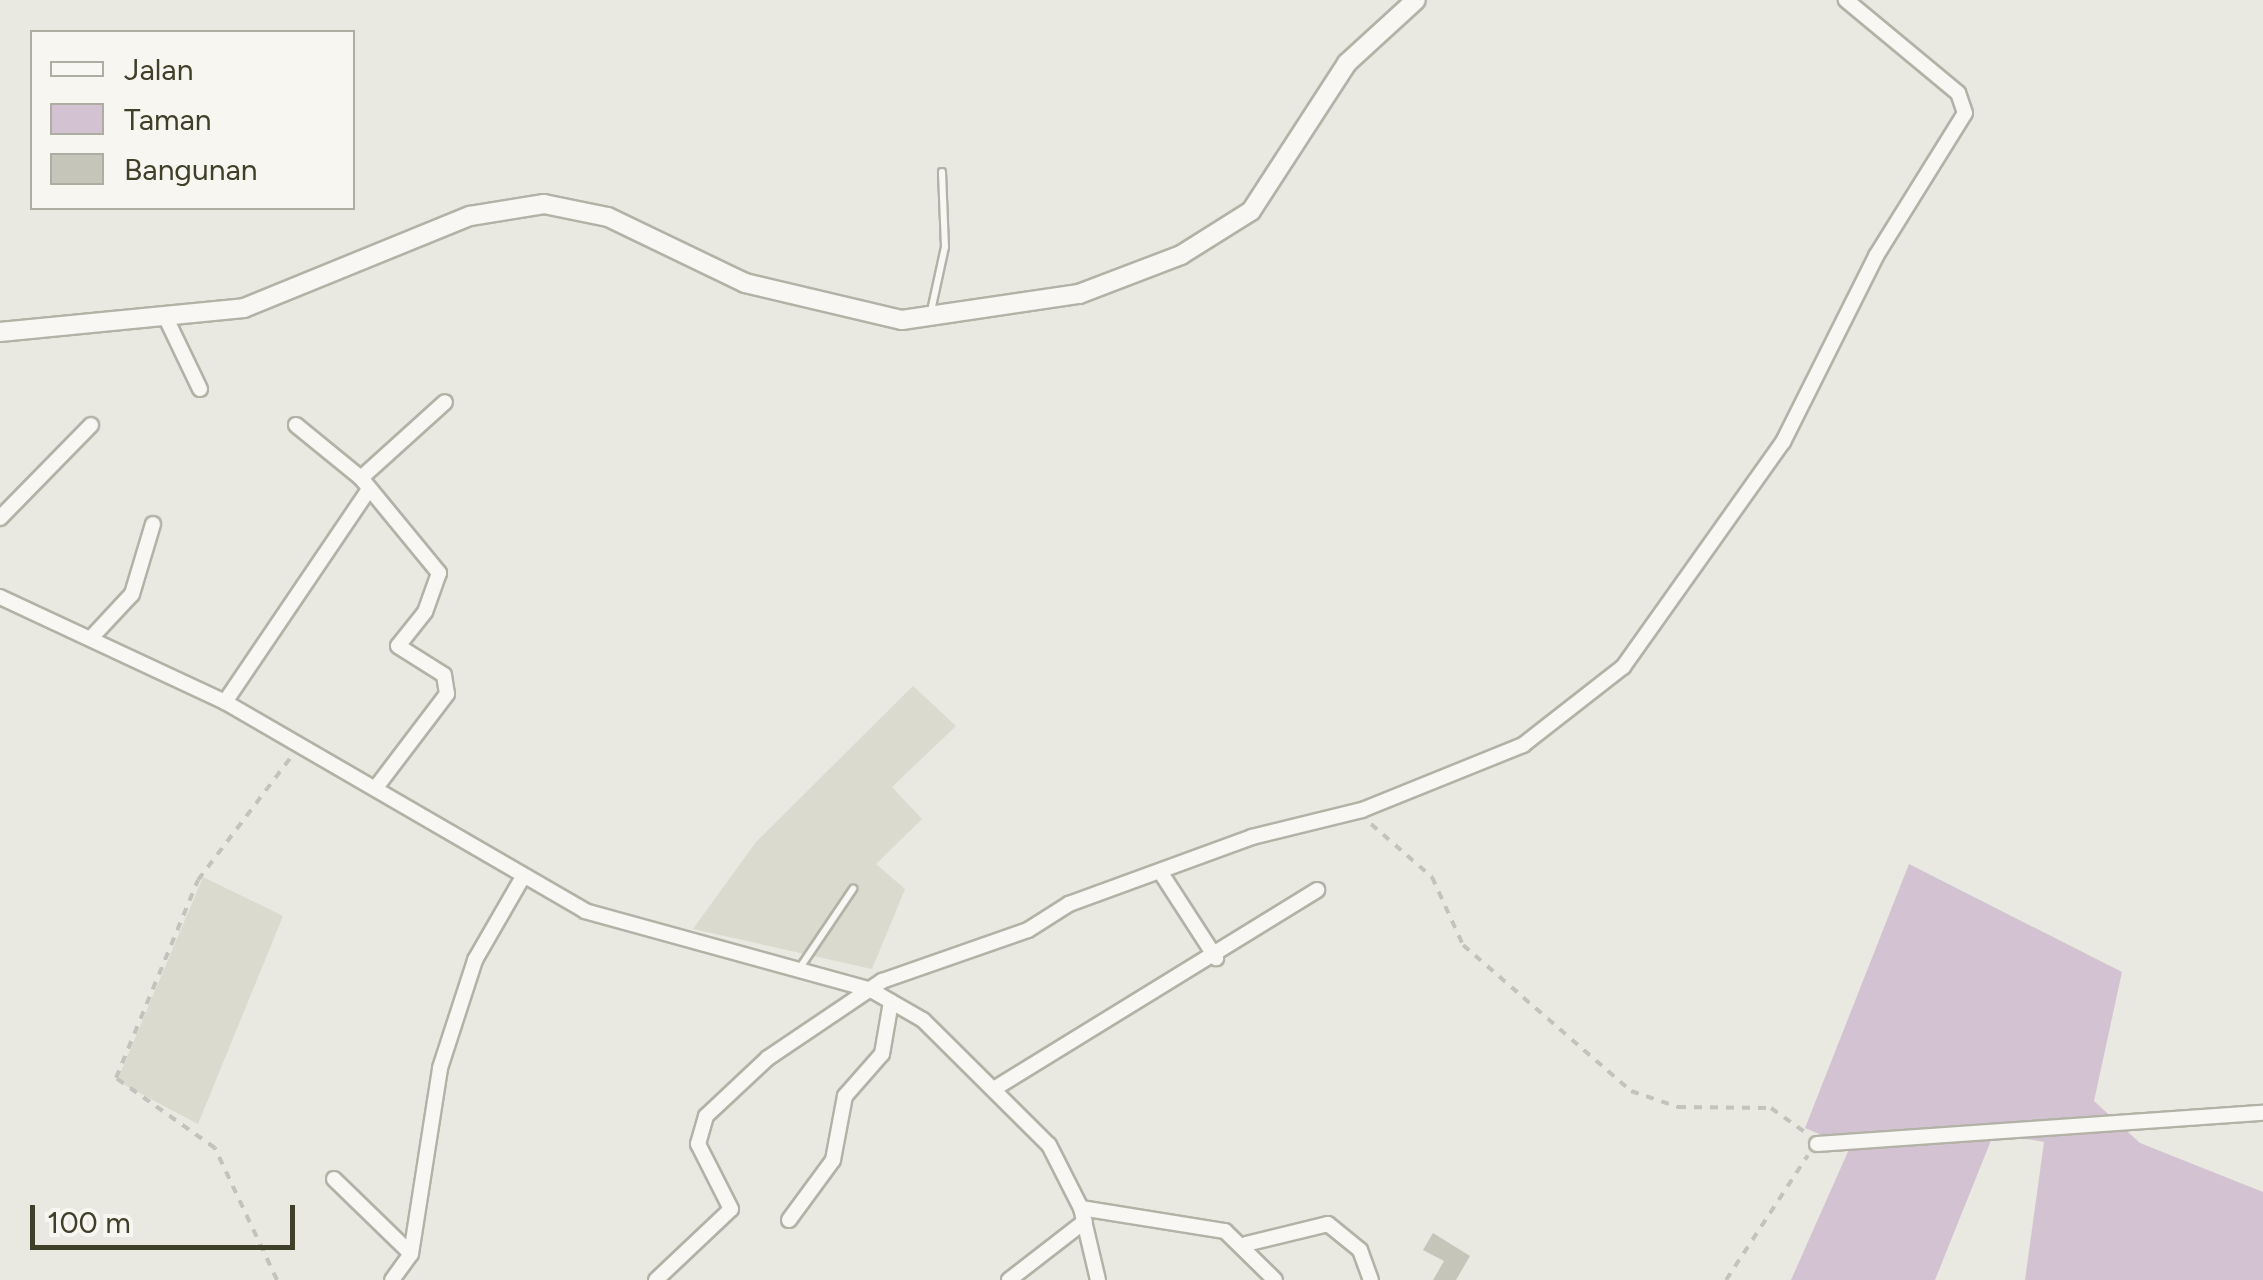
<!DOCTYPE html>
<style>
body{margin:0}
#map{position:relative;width:2263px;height:1280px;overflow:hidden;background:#e9e8e1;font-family:Figtree,sans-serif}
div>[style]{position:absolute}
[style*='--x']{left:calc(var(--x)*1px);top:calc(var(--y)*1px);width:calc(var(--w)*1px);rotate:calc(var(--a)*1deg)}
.built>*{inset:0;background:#dbdacf}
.green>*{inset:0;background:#d3c3d2}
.building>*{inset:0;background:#c6c5b9}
.path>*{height:4px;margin-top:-2px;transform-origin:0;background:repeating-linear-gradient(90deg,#c4c3bb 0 8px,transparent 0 16px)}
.roads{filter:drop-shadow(2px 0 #b3b2a6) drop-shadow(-2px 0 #b3b2a6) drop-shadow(0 2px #b3b2a6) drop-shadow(0 -2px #b3b2a6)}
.service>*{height:6px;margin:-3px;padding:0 3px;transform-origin:3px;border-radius:3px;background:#f8f7f4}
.minor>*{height:14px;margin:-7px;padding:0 7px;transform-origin:7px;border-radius:7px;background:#f8f7f4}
.tertiary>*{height:18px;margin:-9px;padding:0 9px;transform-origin:9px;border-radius:9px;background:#f8f7f4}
span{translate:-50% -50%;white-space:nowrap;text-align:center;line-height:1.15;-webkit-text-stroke:9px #f7f6f1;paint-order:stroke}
.legend{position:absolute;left:30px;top:30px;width:325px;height:180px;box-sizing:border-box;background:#f7f6f1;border:2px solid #aeada1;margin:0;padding:12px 18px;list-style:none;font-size:30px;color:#403f2a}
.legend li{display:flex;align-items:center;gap:20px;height:50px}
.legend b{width:50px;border:2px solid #aeada1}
.scale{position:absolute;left:30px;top:1205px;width:265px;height:45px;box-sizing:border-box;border:5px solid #403f2a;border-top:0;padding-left:12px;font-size:30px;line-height:35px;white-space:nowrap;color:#403f2a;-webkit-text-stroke:8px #f7f6f1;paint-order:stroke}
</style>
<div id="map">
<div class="built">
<i style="clip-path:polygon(913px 686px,956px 726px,892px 787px,922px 819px,876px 864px,905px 889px,872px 969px,693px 929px,756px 842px)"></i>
<i style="clip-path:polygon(203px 877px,283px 916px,198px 1124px,117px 1081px)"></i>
</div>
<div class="green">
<i style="clip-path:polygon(1909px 864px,2122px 972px,2094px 1101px,2140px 1143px,2263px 1192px,2263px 1280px,2025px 1280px,2044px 1142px,1994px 1133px,1935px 1280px,1791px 1280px,1850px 1147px,1805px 1128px)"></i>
</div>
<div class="building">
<i style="clip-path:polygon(1433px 1233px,1470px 1256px,1456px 1280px,1433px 1280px,1444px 1261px,1423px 1250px)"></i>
</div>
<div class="path">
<i style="--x:1371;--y:824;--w:81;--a:41"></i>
<i style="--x:1432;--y:877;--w:75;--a:65.5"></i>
<i style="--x:1463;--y:945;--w:223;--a:41"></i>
<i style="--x:1631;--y:1091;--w:50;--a:18.8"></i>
<i style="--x:1678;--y:1107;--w:93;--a:0.6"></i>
<i style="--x:1771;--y:1108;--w:43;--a:35.5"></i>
<i style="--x:277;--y:1280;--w:146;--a:-115.2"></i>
<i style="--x:215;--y:1148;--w:121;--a:-144.7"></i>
<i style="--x:116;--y:1078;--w:214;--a:-67.5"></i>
<i style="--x:198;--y:880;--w:154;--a:-52.9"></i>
<i style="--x:1726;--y:1280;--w:149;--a:-56.7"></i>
</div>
<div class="roads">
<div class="service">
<i style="--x:931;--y:311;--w:66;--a:-77.7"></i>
<i style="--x:945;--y:247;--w:75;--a:-92.3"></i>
<i style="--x:799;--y:969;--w:97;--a:-56"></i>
</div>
<div class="minor">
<i style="--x:165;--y:316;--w:81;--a:64.4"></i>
<i style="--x:296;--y:425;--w:84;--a:39.2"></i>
<i style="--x:361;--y:478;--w:123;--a:50.6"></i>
<i style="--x:439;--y:573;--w:41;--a:109.7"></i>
<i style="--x:425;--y:612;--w:43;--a:128.5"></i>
<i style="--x:398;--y:646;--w:54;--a:32.2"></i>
<i style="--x:444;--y:675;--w:19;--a:81"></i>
<i style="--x:447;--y:694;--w:119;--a:127.2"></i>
<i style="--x:361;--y:478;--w:113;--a:-42.1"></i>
<i style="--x:0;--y:518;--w:130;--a:-45.6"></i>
<i style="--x:0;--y:597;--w:248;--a:25"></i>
<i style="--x:225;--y:702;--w:416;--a:30.1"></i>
<i style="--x:585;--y:911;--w:297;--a:15.4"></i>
<i style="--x:871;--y:990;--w:60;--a:30"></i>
<i style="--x:923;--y:1020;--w:177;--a:44.8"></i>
<i style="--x:1049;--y:1145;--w:71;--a:63.1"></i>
<i style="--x:1081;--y:1208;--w:74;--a:76.7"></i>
<i style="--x:91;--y:638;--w:60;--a:-47"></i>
<i style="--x:132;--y:594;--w:73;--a:-73.3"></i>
<i style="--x:225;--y:702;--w:257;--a:-55.9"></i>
<i style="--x:1163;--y:876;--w:98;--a:57.1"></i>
<i style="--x:997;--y:1087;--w:376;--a:-31.6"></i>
<i style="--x:1817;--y:1144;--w:447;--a:-4"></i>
<i style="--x:334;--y:1179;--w:107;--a:44.2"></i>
<i style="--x:1081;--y:1208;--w:146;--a:9.1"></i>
<i style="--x:1225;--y:1231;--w:70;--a:44.4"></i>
<i style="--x:789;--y:1220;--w:74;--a:-53.7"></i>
<i style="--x:833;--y:1160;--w:65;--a:-79.4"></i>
<i style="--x:845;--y:1096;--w:56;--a:-48.6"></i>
<i style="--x:882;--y:1054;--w:53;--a:-80.2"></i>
<i style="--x:1246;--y:1244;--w:84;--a:-13.7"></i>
<i style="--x:1328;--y:1224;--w:41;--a:39.1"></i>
<i style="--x:1360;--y:1250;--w:32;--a:70"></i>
<i style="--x:392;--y:1280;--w:32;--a:-54"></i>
<i style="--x:411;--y:1254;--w:188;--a:-81.1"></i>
<i style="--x:440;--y:1068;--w:114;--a:-72"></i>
<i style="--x:475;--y:960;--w:96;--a:-60"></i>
<i style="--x:656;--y:1280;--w:103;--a:-43.4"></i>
<i style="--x:731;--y:1209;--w:73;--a:-116.9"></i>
<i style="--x:698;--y:1144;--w:29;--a:-74"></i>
<i style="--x:706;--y:1116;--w:85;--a:-43.1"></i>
<i style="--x:768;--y:1058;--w:138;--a:-34"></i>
<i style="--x:882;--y:981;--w:155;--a:-19.3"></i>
<i style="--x:1028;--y:930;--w:49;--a:-32.4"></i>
<i style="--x:1069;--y:904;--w:195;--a:-20.1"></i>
<i style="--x:1252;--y:837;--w:113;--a:-13.8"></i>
<i style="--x:1362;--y:810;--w:174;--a:-22"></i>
<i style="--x:1523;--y:745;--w:127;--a:-38"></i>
<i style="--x:1623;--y:667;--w:276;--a:-54.6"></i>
<i style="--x:1783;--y:442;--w:208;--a:-63.4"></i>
<i style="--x:1876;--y:256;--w:168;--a:-58.1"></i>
<i style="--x:1965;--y:113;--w:21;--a:-109"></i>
<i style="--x:1958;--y:93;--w:146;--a:-140.3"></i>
<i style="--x:1009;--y:1280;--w:96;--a:-37.8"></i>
</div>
<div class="tertiary">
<i style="--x:0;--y:332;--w:245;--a:-5.6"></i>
<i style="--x:244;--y:308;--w:244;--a:-22.2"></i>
<i style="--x:470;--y:216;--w:75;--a:-9.2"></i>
<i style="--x:544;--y:204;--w:65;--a:11.5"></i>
<i style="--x:608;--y:217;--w:152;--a:25.7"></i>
<i style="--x:745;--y:283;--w:161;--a:13.3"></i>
<i style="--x:902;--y:320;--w:179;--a:-8.4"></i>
<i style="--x:1079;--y:294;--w:109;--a:-20.9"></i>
<i style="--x:1181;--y:255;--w:83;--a:-32.2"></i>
<i style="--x:1251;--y:211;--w:176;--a:-57"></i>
<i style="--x:1347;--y:63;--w:93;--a:-42.4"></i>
</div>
</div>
<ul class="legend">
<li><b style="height:12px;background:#f8f7f4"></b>Jalan</li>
<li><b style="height:28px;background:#d3c3d2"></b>Taman</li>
<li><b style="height:28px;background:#c6c5b9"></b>Bangunan</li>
</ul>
<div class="scale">100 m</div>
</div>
